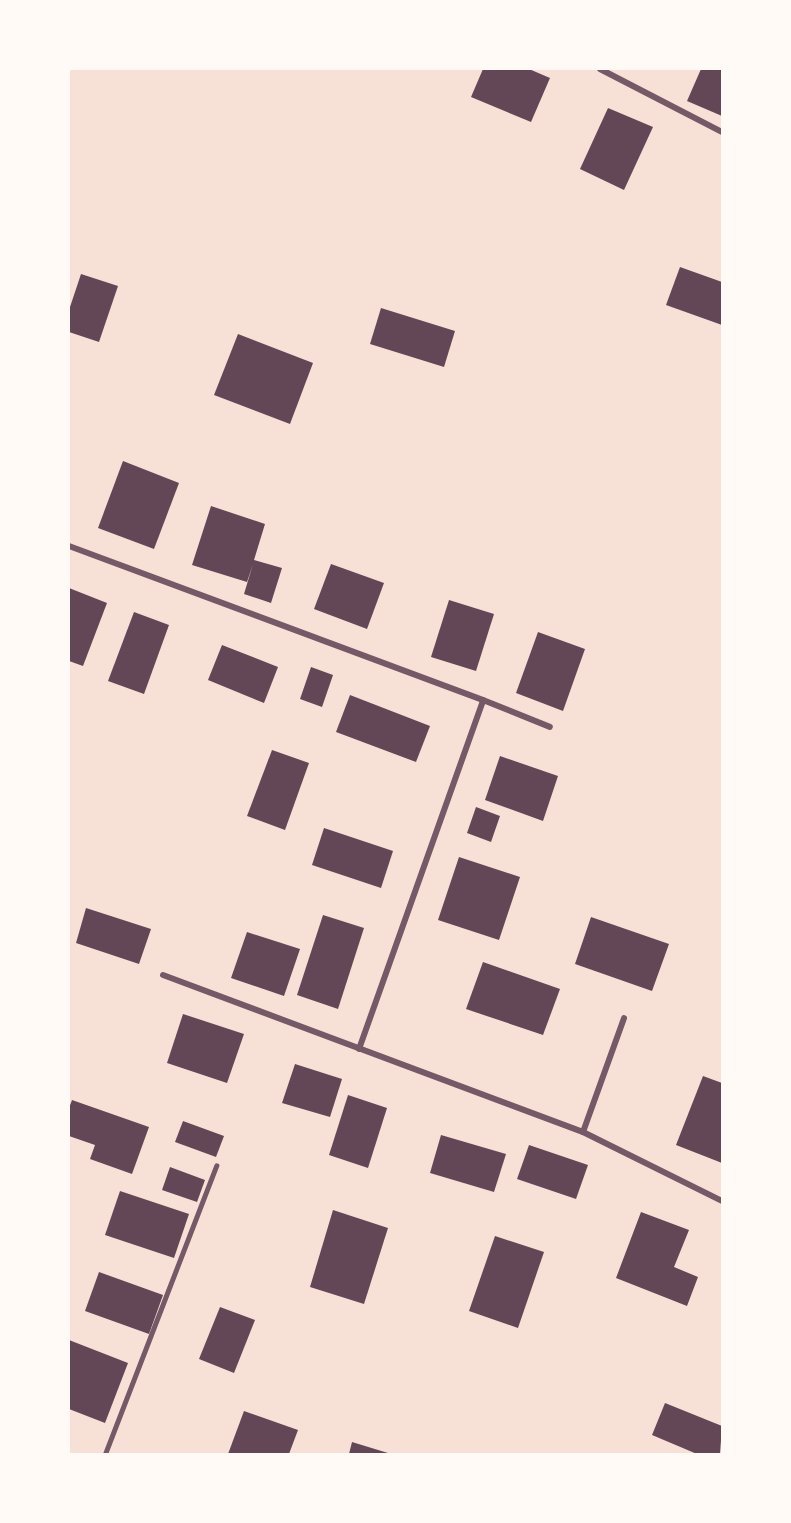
<!DOCTYPE html>
<style>
body{margin:0}
#map{position:relative;width:791px;height:1523px;overflow:hidden;background:#f7e1d7;font-family:Inter,sans-serif}
div>[style]{position:absolute}
[style*='--x']{left:calc(var(--x)*1px);top:calc(var(--y)*1px);width:calc(var(--w)*1px);rotate:calc(var(--a)*1deg)}
.building>*{inset:0;background:#644757}
.service>*{height:4.5px;margin:-2.25px;padding:0 2.25px;transform-origin:2.25px;border-radius:2.25px;background:#755966}
.minor>*{height:6px;margin:-3px;padding:0 3px;transform-origin:3px;border-radius:3px;background:#755966}
span{translate:-50% -50%;white-space:nowrap;text-align:center;line-height:1.15;-webkit-text-stroke:6px #fffaf5;paint-order:stroke}
.frame{position:absolute;inset:0;border:70px solid #fffaf5;pointer-events:none}
</style>
<div id="map">
<div class="building">
<i style="clip-path:polygon(483px 69px,529px 69px,550px 78px,531px 122px,471px 97px)"></i>
<i style="clip-path:polygon(701px 69px,722px 69px,722px 116px,687px 101px)"></i>
<i style="clip-path:polygon(608px 108px,653px 127px,624px 190px,580px 169px)"></i>
<i style="clip-path:polygon(680px 267px,722px 282px,722px 325px,666px 305px)"></i>
<i style="clip-path:polygon(81px 274px,118px 286px,99px 342px,69px 332px,69px 310px)"></i>
<i style="clip-path:polygon(381px 308px,455px 331px,444px 367px,370px 344px)"></i>
<i style="clip-path:polygon(238px 334px,313px 363px,290px 424px,214px 395px)"></i>
<i style="clip-path:polygon(123px 461px,179px 483px,154px 549px,98px 528px)"></i>
<i style="clip-path:polygon(211px 506px,265px 524px,254px 560px,282px 568px,271px 603px,244px 594px,253px 564px,247px 582px,192px 565px)"></i>
<i style="clip-path:polygon(331px 564px,384px 583px,367px 629px,314px 609px)"></i>
<i style="clip-path:polygon(69px 588px,107px 603px,83px 666px,69px 661px)"></i>
<i style="clip-path:polygon(449px 600px,494px 614px,476px 671px,431px 657px)"></i>
<i style="clip-path:polygon(134px 612px,169px 625px,144px 694px,108px 681px)"></i>
<i style="clip-path:polygon(538px 632px,585px 649px,563px 711px,516px 693px)"></i>
<i style="clip-path:polygon(222px 645px,278px 667px,264px 703px,208px 680px)"></i>
<i style="clip-path:polygon(311px 667px,333px 675px,322px 707px,300px 699px)"></i>
<i style="clip-path:polygon(350px 695px,430px 726px,416px 762px,336px 732px)"></i>
<i style="clip-path:polygon(272px 750px,309px 763px,285px 830px,247px 816px)"></i>
<i style="clip-path:polygon(500px 756px,558px 776px,543px 821px,485px 800px)"></i>
<i style="clip-path:polygon(476px 807px,500px 816px,491px 842px,467px 833px)"></i>
<i style="clip-path:polygon(324px 828px,393px 851px,381px 888px,312px 865px)"></i>
<i style="clip-path:polygon(459px 857px,520px 877px,499px 940px,438px 920px)"></i>
<i style="clip-path:polygon(86px 908px,151px 929px,139px 964px,76px 943px)"></i>
<i style="clip-path:polygon(323px 915px,364px 928px,338px 1009px,297px 995px)"></i>
<i style="clip-path:polygon(591px 917px,669px 944px,652px 991px,575px 964px)"></i>
<i style="clip-path:polygon(247px 932px,300px 949px,284px 996px,231px 978px)"></i>
<i style="clip-path:polygon(483px 962px,560px 989px,543px 1035px,466px 1009px)"></i>
<i style="clip-path:polygon(183px 1014px,244px 1034px,227px 1083px,167px 1063px)"></i>
<i style="clip-path:polygon(295px 1064px,342px 1079px,330px 1117px,282px 1103px)"></i>
<i style="clip-path:polygon(703px 1076px,722px 1083px,722px 1163px,676px 1145px)"></i>
<i style="clip-path:polygon(348px 1095px,387px 1108px,368px 1168px,329px 1155px)"></i>
<i style="clip-path:polygon(72px 1100px,149px 1127px,132px 1174px,90px 1159px,95px 1145px,69px 1136px,69px 1108px)"></i>
<i style="clip-path:polygon(183px 1121px,224px 1136px,216px 1157px,175px 1142px)"></i>
<i style="clip-path:polygon(441px 1135px,506px 1154px,494px 1192px,430px 1173px)"></i>
<i style="clip-path:polygon(529px 1145px,588px 1165px,576px 1199px,517px 1179px)"></i>
<i style="clip-path:polygon(170px 1167px,205px 1180px,197px 1202px,162px 1190px)"></i>
<i style="clip-path:polygon(120px 1191px,189px 1214px,174px 1258px,105px 1235px)"></i>
<i style="clip-path:polygon(333px 1210px,388px 1228px,364px 1304px,310px 1287px)"></i>
<i style="clip-path:polygon(641px 1212px,689px 1230px,674px 1267px,698px 1277px,687px 1306px,616px 1278px)"></i>
<i style="clip-path:polygon(495px 1236px,544px 1252px,518px 1328px,469px 1311px)"></i>
<i style="clip-path:polygon(99px 1272px,163px 1295px,149px 1334px,85px 1311px)"></i>
<i style="clip-path:polygon(220px 1307px,255px 1320px,234px 1373px,199px 1359px)"></i>
<i style="clip-path:polygon(69px 1340px,128px 1363px,105px 1423px,69px 1409px)"></i>
<i style="clip-path:polygon(665px 1403px,722px 1426px,720px 1454px,697px 1454px,652px 1435px)"></i>
<i style="clip-path:polygon(244px 1411px,298px 1430px,289px 1454px,228px 1454px)"></i>
<i style="clip-path:polygon(352px 1442px,388px 1453px,388px 1454px,349px 1454px)"></i>
</div>
<div class="service">
<i style="--x:105;--y:1454;--w:309;--a:-68.9"></i>
</div>
<div class="minor">
<i style="--x:600;--y:69;--w:137;--a:27.3"></i>
<i style="--x:69;--y:546;--w:442;--a:20.4"></i>
<i style="--x:163;--y:975;--w:448;--a:20.5"></i>
<i style="--x:583;--y:1132;--w:155;--a:26.4"></i>
<i style="--x:359;--y:1049;--w:370;--a:-70.4"></i>
<i style="--x:483;--y:700;--w:72;--a:21.9"></i>
<i style="--x:583;--y:1132;--w:121;--a:-70.2"></i>
</div>
<div class="frame"></div>
</div>
